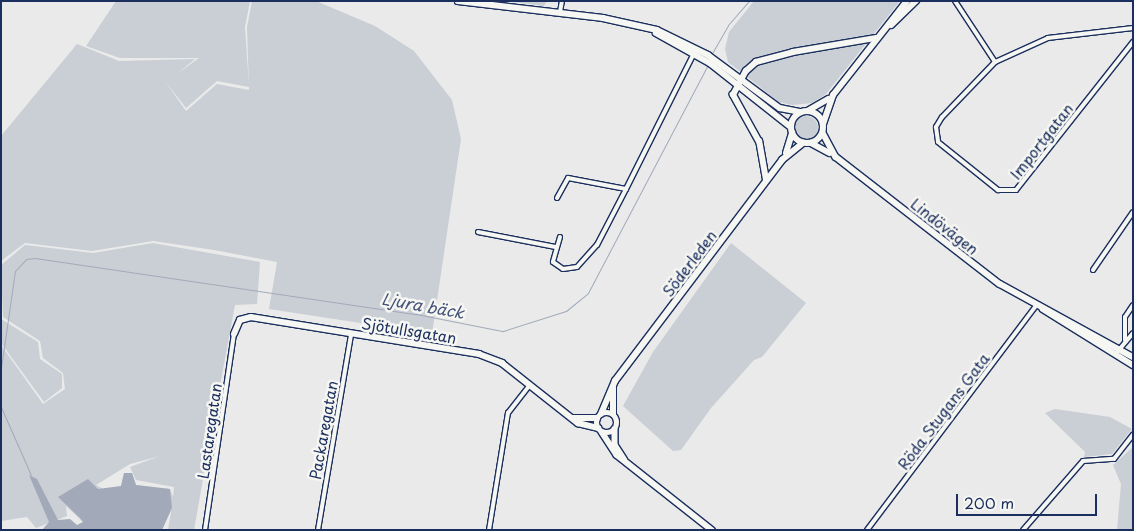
<!DOCTYPE html>
<meta charset="utf-8">
<style>
body{margin:0}
#map{position:relative;width:1134px;height:531px;overflow:hidden;background:#e9eae9;font-family:"Playpen Sans",sans-serif}
div>[style]{position:absolute}
[style*='--x']{left:calc(var(--x)*1px);top:calc(var(--y)*1px);width:calc(var(--w)*1px);rotate:calc(var(--a)*1deg)}
.green>*{inset:0;background:#caced5}
.round{border-radius:50%}
.water>*{inset:0;background:#a2aaba}
.stream>*{height:1px;margin:-0.5px;padding:0 0.5px;transform-origin:0.5px;border-radius:0.5px;background:#a2aaba}
.roads{filter:drop-shadow(1px 0 #1b2f5e) drop-shadow(-1px 0 #1b2f5e) drop-shadow(0 1px #1b2f5e) drop-shadow(0 -1px #1b2f5e)}
.street>*{height:4px;margin:-2px;padding:0 2px;transform-origin:2px;border-radius:2px;background:#f6f6f2}
.secondary>*{height:5.5px;margin:-2.75px;padding:0 2.75px;transform-origin:2.75px;border-radius:2.75px;background:#f6f6f2}
.secondary>.ring{margin:-2.75px;padding:0;box-sizing:content-box;background:none;border:5.5px solid #f6f6f2;border-radius:50%}
.primary>*{height:6px;margin:-3px;padding:0 3px;transform-origin:3px;border-radius:3px;background:#f6f6f2}
.primary>.ring{margin:-3px;padding:0;box-sizing:content-box;background:none;border:6px solid #f6f6f2;border-radius:50%}
span{translate:-50% -50%;white-space:nowrap;text-align:center;line-height:1.15;-webkit-text-stroke:5px #f6f6f2;paint-order:stroke}
.street-label{font-size:15px;color:#1b2f5e}
.water-label{font-size:16px;color:#44547a;font-style:italic}
.frame{position:absolute;inset:0;border:2px solid #1b2f5e;pointer-events:none}
.scale{position:absolute;left:956px;top:494px;width:141px;height:22px;box-sizing:border-box;border:2px solid #1b2f5e;border-top:0;padding-left:6px;font-size:15px;line-height:18px;white-space:nowrap;color:#1b2f5e;-webkit-text-stroke:4px #f6f6f2;paint-order:stroke}
</style>
<div id="map">
<div class="green">
<i style="clip-path:polygon(116px 1px,250px 1px,245px 27px,249px 87px,217px 81px,186px 108px,165px 81px,186px 111px,217px 84px,249px 90px,247px 27px,252px 1px,316px 1px,375px 26px,414px 51px,452px 100px,461px 139px,432px 334px,269px 309px,277px 262px,214px 250px,153px 241px,92px 251px,25px 243px,1px 261px,1px 136px,77px 44px,119px 61px,195px 59px,177px 74px,199px 58px,120px 58px,86px 46px)"></i>
<i style="clip-path:polygon(506px 1px,547px 1px,544px 6px)"></i>
<i style="clip-path:polygon(754px 1px,900px 1px,826px 94px,812px 103px,792px 105px,779px 102px,728px 62px,725px 49px,729px 32px)"></i>
<i class="round" style="left:794px;top:116px;width:24px;height:24px"></i>
<i style="clip-path:polygon(evenodd,153px 243px,260px 262px,257px 304px,235px 305px,210px 439px,206px 441px,210px 440px,194px 530px,168px 530px,172px 506px,162px 530px,83px 522px,66px 506px,67px 516px,36px 528px,27px 517px,1px 521px,1px 345px,43px 404px,65px 389px,63px 373px,43px 358px,40px 341px,3px 317px,1px 265px,25px 245px,93px 253px,153px 243px,160px 456px,130px 467px,136px 480px,174px 487px,173px 497px,170px 489px,136px 485px,132px 473px,124px 473px,121px 486px,105px 490px,96px 485px,130px 464px,160px 456px)"></i>
<i style="clip-path:polygon(731px 243px,806px 303px,762px 357px,754px 360px,711px 408px,681px 450px,673px 451px,623px 406px,653px 352px)"></i>
<i style="clip-path:polygon(1px 319px,38px 342px,40px 359px,62px 374px,62px 388px,44px 402px,1px 343px)"></i>
<i style="clip-path:polygon(1055px 409px,1110px 417px,1132px 429px,1112px 454px,1084px 457px,1085px 452px,1045px 413px)"></i>
<i style="clip-path:polygon(1133px 447px,1133px 530px,1117px 530px,1121px 484px,1113px 465px)"></i>
</div>
<div class="water">
<i style="clip-path:polygon(124px 473px,132px 473px,136px 485px,170px 489px,172px 508px,162px 530px,42px 530px,49px 522px,29px 475px,37px 479px,58px 520px,70px 519px,77px 525px,83px 522px,80px 518px,58px 497px,88px 479px,98px 489px,121px 486px)"></i>
</div>
<div class="stream">
<i style="--x:711;--y:55;--w:34;--a:-60"></i>
<i style="--x:728;--y:25;--w:32;--a:-49"></i>
<i style="--x:1;--y:368;--w:98;--a:-81.8"></i>
<i style="--x:15;--y:271;--w:16;--a:-47"></i>
<i style="--x:26;--y:259;--w:9;--a:-6"></i>
<i style="--x:35;--y:258;--w:385;--a:8.4"></i>
<i style="--x:416;--y:314;--w:89;--a:11.1"></i>
<i style="--x:503;--y:331;--w:66;--a:-17.6"></i>
<i style="--x:566;--y:311;--w:28;--a:-39"></i>
<i style="--x:588;--y:293;--w:259;--a:-62.3"></i>
<i style="--x:1;--y:407;--w:74;--a:66.2"></i>
</div>
<div class="roads">
<div class="street">
<i style="--x:955;--y:1;--w:73;--a:56.7"></i>
<i style="--x:560;--y:12;--w:11;--a:-80"></i>
<i style="--x:1133;--y:28;--w:86;--a:173.3"></i>
<i style="--x:1048;--y:38;--w:58;--a:155.6"></i>
<i style="--x:995;--y:62;--w:76;--a:133.9"></i>
<i style="--x:942;--y:117;--w:12;--a:121"></i>
<i style="--x:936;--y:127;--w:15;--a:82"></i>
<i style="--x:938;--y:142;--w:77;--a:38.7"></i>
<i style="--x:998;--y:190;--w:18;--a:0"></i>
<i style="--x:1016;--y:190;--w:189;--a:-51.7"></i>
<i style="--x:557;--y:198;--w:23;--a:-61"></i>
<i style="--x:568;--y:178;--w:59;--a:10.7"></i>
<i style="--x:626;--y:189;--w:152;--a:-63.4"></i>
<i style="--x:478;--y:232;--w:79;--a:10.9"></i>
<i style="--x:560;--y:237;--w:26;--a:106"></i>
<i style="--x:553;--y:262;--w:12;--a:35"></i>
<i style="--x:563;--y:269;--w:14;--a:-8"></i>
<i style="--x:577;--y:267;--w:30;--a:-48"></i>
<i style="--x:597;--y:245;--w:63;--a:-62.6"></i>
<i style="--x:1093;--y:270;--w:70;--a:-55.4"></i>
<i style="--x:1125;--y:340;--w:23;--a:-90"></i>
<i style="--x:1125;--y:317;--w:14;--a:-56"></i>
<i style="--x:1118;--y:351;--w:23;--a:-50"></i>
<i style="--x:205;--y:530;--w:198;--a:-81.6"></i>
<i style="--x:318;--y:530;--w:199;--a:-80.4"></i>
<i style="--x:489;--y:530;--w:119;--a:-80.8"></i>
<i style="--x:508;--y:413;--w:36;--a:-52"></i>
<i style="--x:867;--y:530;--w:281;--a:-53"></i>
<i style="--x:1023;--y:530;--w:91;--a:-49"></i>
<i style="--x:1083;--y:461;--w:31;--a:-4"></i>
<i style="--x:1114;--y:459;--w:31;--a:-52"></i>
</div>
<div class="secondary">
<i style="--x:458;--y:1;--w:146;--a:6.7"></i>
<i style="--x:603;--y:18;--w:55;--a:12.5"></i>
<i style="--x:657;--y:30;--w:57;--a:26.1"></i>
<i style="--x:708;--y:55;--w:89;--a:36.4"></i>
<i style="--x:780;--y:108;--w:21;--a:11"></i>
<i style="--x:656;--y:33;--w:62;--a:29.1"></i>
<i style="--x:710;--y:63;--w:103;--a:38.3"></i>
<i style="--x:823;--y:133;--w:27;--a:62"></i>
<i style="--x:836;--y:157;--w:207;--a:37.8"></i>
<i style="--x:1000;--y:284;--w:152;--a:28.8"></i>
<i style="--x:811;--y:143;--w:21;--a:28"></i>
<i style="--x:786;--y:153;--w:21;--a:-73"></i>
<i style="--x:766;--y:180;--w:39;--a:-100"></i>
<i style="--x:759;--y:142;--w:54;--a:-119"></i>
<i style="--x:733;--y:95;--w:27;--a:-62"></i>
<i style="--x:746;--y:71;--w:13;--a:-42"></i>
<i style="--x:756;--y:62;--w:38;--a:-15"></i>
<i style="--x:793;--y:52;--w:84;--a:-9.6"></i>
<i style="--x:1043;--y:309;--w:106;--a:31.9"></i>
<i style="--x:234;--y:334;--w:15;--a:-67"></i>
<i style="--x:240;--y:320;--w:11;--a:-15"></i>
<i style="--x:251;--y:317;--w:231;--a:9.2"></i>
<i style="--x:479;--y:354;--w:25;--a:21"></i>
<i style="--x:502;--y:363;--w:97;--a:38.3"></i>
<i style="--x:578;--y:423;--w:21;--a:14"></i>
<i class="ring" style="left:597px;top:413px;width:14.5px;height:14.5px"></i>
<i style="--x:601;--y:414;--w:36;--a:-67"></i>
<i style="--x:615;--y:381;--w:277;--a:-52.9"></i>
<i style="--x:782;--y:160;--w:27;--a:-39"></i>
<i style="--x:613;--y:414;--w:26;--a:-90"></i>
<i style="--x:573;--y:418;--w:24;--a:0"></i>
<i style="--x:615;--y:429;--w:16;--a:90"></i>
<i style="--x:615;--y:445;--w:17;--a:57"></i>
<i style="--x:602;--y:432;--w:27;--a:57"></i>
<i style="--x:617;--y:455;--w:121;--a:38.3"></i>
</div>
<div class="primary">
<i style="--x:891;--y:25;--w:35;--a:-44"></i>
<i style="--x:809;--y:110;--w:22;--a:-30"></i>
<i class="ring" style="left:791px;top:111px;width:26px;height:26px"></i>
<i style="--x:823;--y:124;--w:31;--a:-71"></i>
<i style="--x:833;--y:95;--w:120;--a:-51.8"></i>
</div>
</div>
<div class="street-label">
<span style="left:1041px;top:141px;rotate:-52deg">Importgatan</span>
<span style="left:945px;top:226px;rotate:38deg">Lindövägen</span>
<span style="left:689px;top:263px;rotate:-53deg">Söderleden</span>
<span style="left:409px;top:330px;rotate:9deg">Sjötullsgatan</span>
<span style="left:943px;top:411px;rotate:-53deg">Röda Stugans Gata</span>
<span style="left:323px;top:430px;rotate:-80deg">Packaregatan</span>
<span style="left:209px;top:431px;rotate:-82deg">Lastaregatan</span>
</div>
<div class="water-label">
<span style="left:423px;top:305px;rotate:10deg">Ljura bäck</span>
</div>
<div class="frame"></div>
<div class="scale">200 m</div>
</div>
